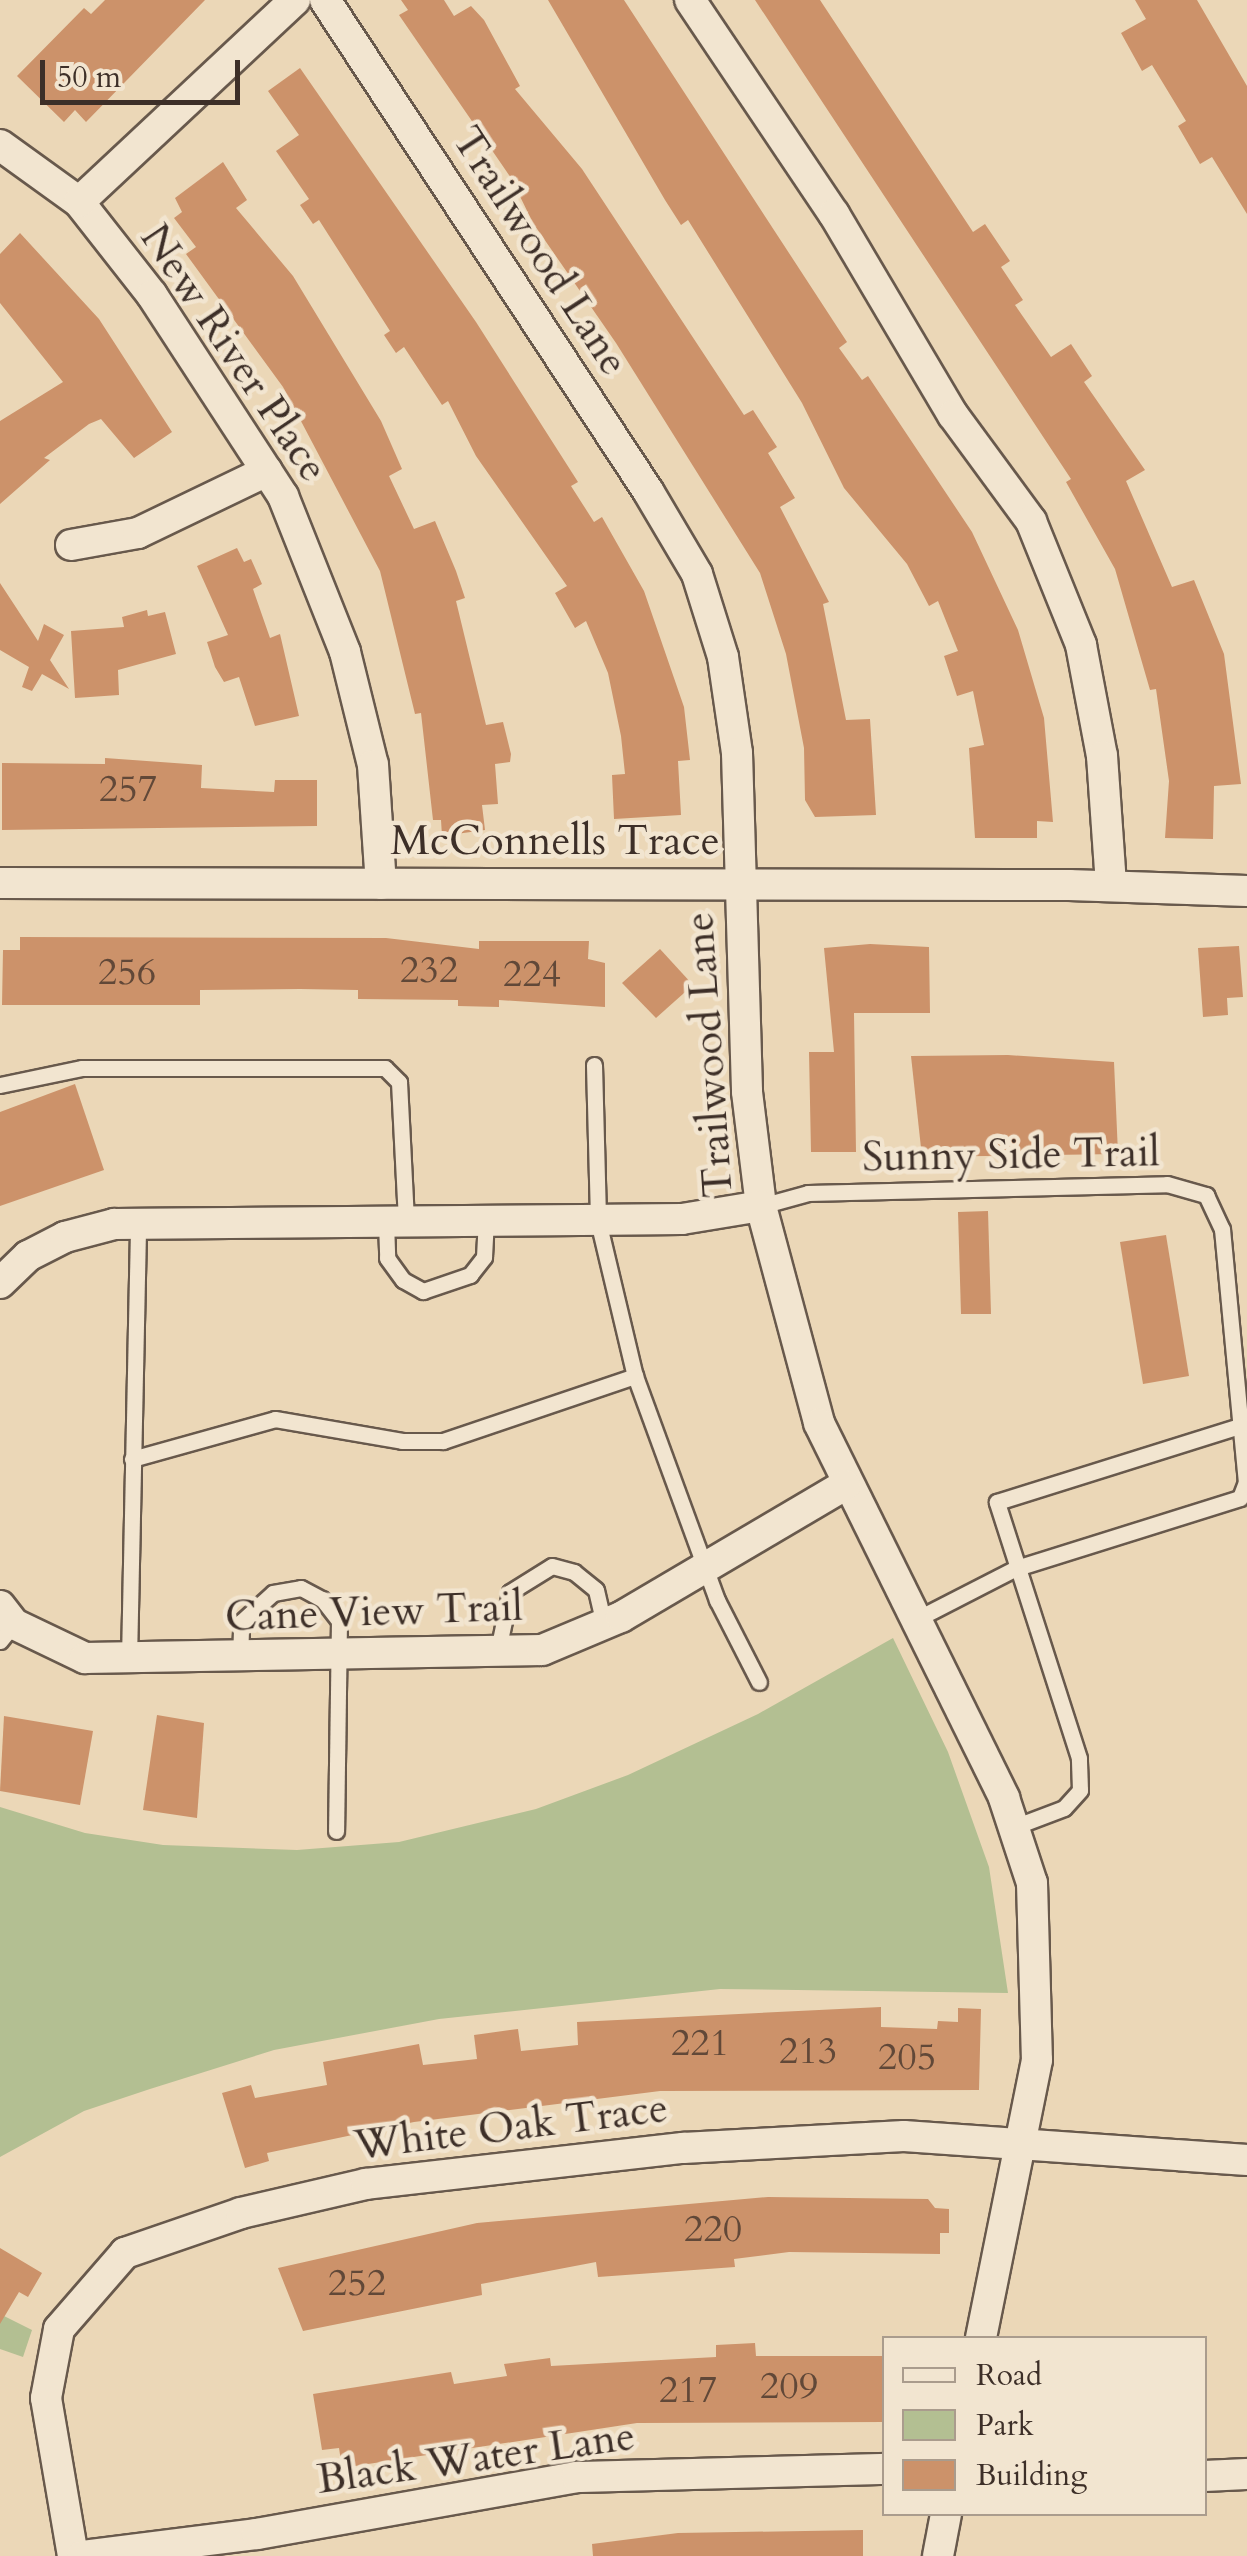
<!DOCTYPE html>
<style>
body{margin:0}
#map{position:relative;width:1247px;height:2556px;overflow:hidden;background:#ebd7b7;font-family:Cardo,serif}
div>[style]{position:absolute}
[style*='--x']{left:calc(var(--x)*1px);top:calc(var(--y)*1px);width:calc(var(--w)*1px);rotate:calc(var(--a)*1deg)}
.green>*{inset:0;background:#b3bf92}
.building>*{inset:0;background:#cc926a}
.roads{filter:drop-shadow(2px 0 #68594c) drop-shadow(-2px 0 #68594c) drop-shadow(0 2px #68594c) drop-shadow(0 -2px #68594c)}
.lane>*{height:15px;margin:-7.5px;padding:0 7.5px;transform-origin:7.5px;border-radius:7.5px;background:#f2e5d0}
.street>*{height:30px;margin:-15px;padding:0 15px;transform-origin:15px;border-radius:15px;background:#f2e5d0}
span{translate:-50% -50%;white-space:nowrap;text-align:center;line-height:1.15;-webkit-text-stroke:9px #f2e5d0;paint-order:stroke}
.number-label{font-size:38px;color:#614838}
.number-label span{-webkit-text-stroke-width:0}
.street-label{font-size:42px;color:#3d2f28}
.legend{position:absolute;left:882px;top:2336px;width:325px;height:180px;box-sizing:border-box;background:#f2e5d0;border:2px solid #aa9c8d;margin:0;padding:12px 18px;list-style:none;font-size:30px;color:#3d2f28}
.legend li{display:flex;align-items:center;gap:20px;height:50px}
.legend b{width:50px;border:2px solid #aa9c8d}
.scale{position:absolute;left:40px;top:60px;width:200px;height:45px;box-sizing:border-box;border:5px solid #3d2f28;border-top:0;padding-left:12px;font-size:30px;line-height:35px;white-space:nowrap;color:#3d2f28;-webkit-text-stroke:8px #f2e5d0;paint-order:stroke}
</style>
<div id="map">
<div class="green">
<i style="clip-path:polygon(893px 1638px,948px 1752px,989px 1867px,1008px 1993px,720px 1989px,439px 2019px,274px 2050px,150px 2089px,84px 2111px,0 2157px,0 1807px,85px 1833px,163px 1845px,297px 1850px,399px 1842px,536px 1809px,628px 1775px,758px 1714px)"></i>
<i style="clip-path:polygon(0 2314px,32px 2330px,23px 2357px,0 2349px)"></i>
</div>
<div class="building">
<i style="clip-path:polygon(105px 0,205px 0,86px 122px,75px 110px,64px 122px,17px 76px,84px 8px,91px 14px)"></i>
<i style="clip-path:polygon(401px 0,444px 0,454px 16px,471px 6px,484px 20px,520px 86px,515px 89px,582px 169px,744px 415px,753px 410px,777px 447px,768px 453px,795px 498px,780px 507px,829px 602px,823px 604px,846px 720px,870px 719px,876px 815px,815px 817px,805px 800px,804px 748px,786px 654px,760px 573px,616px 343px,533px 223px,511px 178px,399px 15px,408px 10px)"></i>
<i style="clip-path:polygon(548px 0,624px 0,847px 342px,839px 348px,862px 380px,868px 376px,972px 532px,1018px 630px,1044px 718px,1053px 822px,1037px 821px,1037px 838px,975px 838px,969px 748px,984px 745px,973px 691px,957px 696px,944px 656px,958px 651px,938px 601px,929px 606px,907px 564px,844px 488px,802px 403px,688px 220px,681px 225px,665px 200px)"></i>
<i style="clip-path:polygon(755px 0,820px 0,973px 232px,985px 224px,1010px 261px,1001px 267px,1023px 300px,1015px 305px,1051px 357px,1071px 344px,1092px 376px,1084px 382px,1145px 470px,1126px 481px,1172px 587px,1194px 580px,1224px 654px,1241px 784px,1214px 786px,1213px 839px,1165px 838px,1169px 781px,1156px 689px,1150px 690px,1115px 569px,1066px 482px,1071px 479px)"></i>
<i style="clip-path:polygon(1135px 0,1197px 0,1247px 86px,1247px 214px,1212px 157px,1200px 164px,1178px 126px,1186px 121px,1152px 65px,1142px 71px,1121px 33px,1146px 19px)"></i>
<i style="clip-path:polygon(300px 68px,476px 322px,578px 482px,571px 486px,594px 522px,602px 517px,644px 591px,684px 707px,690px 760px,678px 761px,681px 815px,614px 819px,612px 775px,625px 774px,621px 736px,608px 673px,586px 621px,575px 628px,555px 593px,567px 586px,476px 456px,448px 401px,442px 405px,404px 347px,396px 353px,384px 335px,390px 331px,319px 220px,313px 224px,300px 205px,309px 199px,276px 151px,299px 135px,268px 91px)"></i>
<i style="clip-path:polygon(223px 162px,247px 200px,236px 208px,293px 276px,381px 421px,402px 469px,389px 476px,414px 529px,435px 521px,456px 571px,465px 598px,456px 601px,486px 725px,503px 722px,511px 754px,510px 762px,495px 764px,498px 804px,482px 805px,485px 830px,442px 836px,441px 820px,433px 820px,421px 713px,415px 714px,380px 571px,283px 387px,186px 254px,196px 247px,174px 218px,182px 212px,175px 198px)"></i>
<i style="clip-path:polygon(20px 233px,99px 319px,172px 432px,134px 458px,101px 419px,89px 424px,44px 458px,50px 460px,0 504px,0 421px,63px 382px,0 303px,0 254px)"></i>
<i style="clip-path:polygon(237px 548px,244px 562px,251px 559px,262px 584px,253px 589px,270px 638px,280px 634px,299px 716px,255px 726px,239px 677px,224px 682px,215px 667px,207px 642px,228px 635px,197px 566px)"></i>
<i style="clip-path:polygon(0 583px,38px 641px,44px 624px,64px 635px,50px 660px,69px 689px,42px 674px,32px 691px,22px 687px,29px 667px,0 650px)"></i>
<i style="clip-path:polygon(147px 610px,148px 616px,165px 612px,176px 654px,118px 670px,119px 695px,75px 698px,71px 631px,124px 627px,122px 617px)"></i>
<i style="clip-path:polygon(105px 758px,202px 765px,201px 788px,274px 792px,275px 780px,317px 780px,317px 826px,2px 830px,2px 763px,105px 764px)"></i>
<i style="clip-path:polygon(20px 937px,386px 938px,479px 949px,479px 941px,589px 941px,588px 959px,605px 963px,605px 1007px,499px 1000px,499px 1007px,458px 1006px,458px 1000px,358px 999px,358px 990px,300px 989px,200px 990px,200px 1005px,2px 1005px,3px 950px,20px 950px)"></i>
<i style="clip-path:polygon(870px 944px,929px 947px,930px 1013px,854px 1013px,856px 1152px,811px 1152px,809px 1052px,834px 1052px,824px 948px)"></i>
<i style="clip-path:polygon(1239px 946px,1243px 997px,1227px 998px,1228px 1015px,1203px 1017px,1198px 948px)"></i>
<i style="clip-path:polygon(660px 949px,693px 985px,656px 1018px,622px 983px)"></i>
<i style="clip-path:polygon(1008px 1055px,1114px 1062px,1118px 1154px,922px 1157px,911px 1056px)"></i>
<i style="clip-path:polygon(75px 1084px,104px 1170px,0 1206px,0 1112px)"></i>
<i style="clip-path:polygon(988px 1211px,991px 1314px,961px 1314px,958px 1212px)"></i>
<i style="clip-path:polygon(1166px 1235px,1189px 1376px,1143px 1384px,1120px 1242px)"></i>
<i style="clip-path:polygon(157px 1715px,204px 1723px,197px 1818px,143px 1810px)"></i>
<i style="clip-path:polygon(4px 1716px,93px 1731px,80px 1805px,0 1791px)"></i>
<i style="clip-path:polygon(881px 2007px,881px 2027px,937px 2029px,938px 2021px,958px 2022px,958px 2008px,981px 2009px,979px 2090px,660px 2091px,414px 2122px,267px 2153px,269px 2161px,245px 2168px,222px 2093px,251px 2085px,255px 2098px,327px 2085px,323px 2062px,419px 2044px,423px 2065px,477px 2059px,474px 2035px,518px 2029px,521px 2051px,578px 2045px,577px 2022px)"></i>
<i style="clip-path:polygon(768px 2197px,928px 2199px,935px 2208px,949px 2209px,949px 2233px,940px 2233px,940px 2254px,789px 2252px,734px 2259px,735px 2267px,598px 2277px,596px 2262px,481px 2284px,482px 2295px,303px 2331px,278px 2268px,477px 2223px)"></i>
<i style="clip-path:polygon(0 2248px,42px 2273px,28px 2297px,19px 2292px,0 2324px)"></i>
<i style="clip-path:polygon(755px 2343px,756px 2356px,884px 2356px,884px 2422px,637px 2423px,342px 2468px,339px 2448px,322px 2450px,313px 2394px,451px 2372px,454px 2384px,507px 2376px,504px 2364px,550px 2358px,551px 2366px,716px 2357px,716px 2345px)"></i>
<i style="clip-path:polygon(863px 2530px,863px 2556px,593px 2556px,592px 2544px,678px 2533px)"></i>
</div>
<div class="roads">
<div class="lane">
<i style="--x:594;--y:1065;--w:156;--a:88.5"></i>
<i style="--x:598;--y:1221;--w:159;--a:76.6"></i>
<i style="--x:635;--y:1376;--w:239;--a:69.9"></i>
<i style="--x:717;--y:1600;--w:92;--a:62.9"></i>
<i style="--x:0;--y:1085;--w:84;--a:-11.7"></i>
<i style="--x:82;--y:1068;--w:303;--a:0"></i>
<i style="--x:385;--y:1068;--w:20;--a:45"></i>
<i style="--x:399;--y:1082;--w:140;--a:87.1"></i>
<i style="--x:761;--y:1206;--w:49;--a:-15.5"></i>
<i style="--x:808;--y:1193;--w:359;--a:-1.4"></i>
<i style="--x:1167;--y:1184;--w:41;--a:15.8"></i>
<i style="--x:1206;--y:1195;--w:38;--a:65"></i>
<i style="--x:1222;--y:1229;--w:254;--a:84.6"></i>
<i style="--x:1246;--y:1482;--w:17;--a:111"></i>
<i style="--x:1240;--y:1498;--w:235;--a:162.6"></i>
<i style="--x:1016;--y:1568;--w:114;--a:152.8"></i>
<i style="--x:386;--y:1222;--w:36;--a:88"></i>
<i style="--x:387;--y:1258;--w:27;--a:54"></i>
<i style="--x:403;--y:1280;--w:23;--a:29"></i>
<i style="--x:423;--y:1291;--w:50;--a:-18.8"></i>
<i style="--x:470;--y:1275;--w:23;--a:-52"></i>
<i style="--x:484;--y:1257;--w:35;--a:-87"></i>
<i style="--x:132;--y:1459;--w:148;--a:-15.6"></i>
<i style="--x:275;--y:1419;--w:129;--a:9.8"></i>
<i style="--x:402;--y:1441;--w:41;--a:0"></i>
<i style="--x:443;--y:1441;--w:203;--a:-18.7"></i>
<i style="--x:0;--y:1641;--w:22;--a:-51"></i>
<i style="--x:497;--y:1655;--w:64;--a:-78.3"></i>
<i style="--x:510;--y:1592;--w:49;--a:-31.8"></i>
<i style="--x:552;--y:1566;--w:23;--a:15"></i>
<i style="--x:574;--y:1572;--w:28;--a:39"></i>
<i style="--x:596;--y:1590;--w:35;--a:77"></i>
<i style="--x:129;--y:1659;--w:435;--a:-88.8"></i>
<i style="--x:240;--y:1659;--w:37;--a:-88"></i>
<i style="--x:241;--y:1622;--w:43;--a:-42.2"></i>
<i style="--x:273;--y:1593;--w:28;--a:-10"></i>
<i style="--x:301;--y:1588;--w:24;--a:28"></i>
<i style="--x:322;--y:1599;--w:28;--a:52"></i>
<i style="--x:339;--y:1621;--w:210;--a:90.8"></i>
<i style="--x:1014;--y:1827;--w:53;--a:-20.8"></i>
<i style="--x:1064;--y:1808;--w:24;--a:-48"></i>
<i style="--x:1080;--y:1790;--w:32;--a:-92"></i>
<i style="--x:1079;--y:1758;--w:269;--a:-107.8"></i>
<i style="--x:997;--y:1502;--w:257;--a:-17.4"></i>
</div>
<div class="street">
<i style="--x:325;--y:0;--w:588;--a:56.66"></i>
<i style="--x:648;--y:491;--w:96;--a:59.4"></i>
<i style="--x:697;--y:574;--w:87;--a:72.6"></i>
<i style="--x:723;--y:657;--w:97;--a:81.7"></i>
<i style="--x:737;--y:753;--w:339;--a:88.3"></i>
<i style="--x:747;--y:1092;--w:115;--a:83"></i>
<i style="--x:761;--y:1206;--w:225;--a:75"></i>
<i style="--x:819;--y:1423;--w:418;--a:63.7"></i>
<i style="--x:1004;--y:1798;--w:89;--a:71.8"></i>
<i style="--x:1032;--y:1883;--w:177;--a:88.4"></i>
<i style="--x:1037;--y:2060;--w:284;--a:101.4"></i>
<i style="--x:690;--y:0;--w:258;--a:56.1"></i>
<i style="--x:834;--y:214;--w:234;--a:59.4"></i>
<i style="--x:953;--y:415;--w:132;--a:53.7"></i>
<i style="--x:1031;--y:521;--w:134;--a:68"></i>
<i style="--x:1081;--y:645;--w:113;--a:79.3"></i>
<i style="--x:1102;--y:756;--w:130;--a:86"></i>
<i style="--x:0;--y:145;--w:97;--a:35.8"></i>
<i style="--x:79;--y:202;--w:118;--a:51.9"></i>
<i style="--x:152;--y:295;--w:240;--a:56.9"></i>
<i style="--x:283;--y:496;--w:168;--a:68.3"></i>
<i style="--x:345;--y:652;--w:116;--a:76.1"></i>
<i style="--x:373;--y:765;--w:119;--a:86.2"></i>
<i style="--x:79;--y:202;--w:296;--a:-43.1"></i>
<i style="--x:71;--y:545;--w:68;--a:-10.2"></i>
<i style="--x:138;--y:533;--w:143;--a:-25.7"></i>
<i style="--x:0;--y:883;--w:1069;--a:0.11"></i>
<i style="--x:1069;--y:885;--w:178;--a:1.9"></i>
<i style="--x:0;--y:1283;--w:39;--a:-44"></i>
<i style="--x:28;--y:1256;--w:42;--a:-27.2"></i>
<i style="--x:65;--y:1237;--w:51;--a:-14.9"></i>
<i style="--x:114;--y:1224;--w:568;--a:-0.5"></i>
<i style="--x:682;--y:1219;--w:80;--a:-9.3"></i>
<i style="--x:0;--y:1606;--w:23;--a:52"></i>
<i style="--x:14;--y:1624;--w:79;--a:25.6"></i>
<i style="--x:85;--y:1658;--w:457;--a:-1"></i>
<i style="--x:542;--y:1650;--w:86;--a:-22.7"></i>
<i style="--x:621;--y:1617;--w:260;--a:-30.5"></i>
<i style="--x:1204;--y:2476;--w:43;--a:-2.7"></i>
<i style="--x:73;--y:2556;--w:160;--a:-99.7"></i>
<i style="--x:46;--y:2398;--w:70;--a:-79.3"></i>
<i style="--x:59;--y:2329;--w:101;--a:-49"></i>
<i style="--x:125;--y:2253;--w:123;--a:-19"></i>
<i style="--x:241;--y:2213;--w:128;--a:-13.1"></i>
<i style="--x:366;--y:2184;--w:319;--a:-6.5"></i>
<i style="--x:683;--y:2148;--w:221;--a:-3.1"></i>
<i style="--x:904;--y:2136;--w:344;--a:4"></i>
<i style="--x:82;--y:2556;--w:176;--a:-7.2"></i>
<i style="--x:257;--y:2534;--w:325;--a:-10.1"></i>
<i style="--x:577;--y:2477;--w:307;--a:-1.5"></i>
<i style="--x:938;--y:2556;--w:43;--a:-79.2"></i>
</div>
</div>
<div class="number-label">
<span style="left:128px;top:790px">257</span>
<span style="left:429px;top:971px">232</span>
<span style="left:127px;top:973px">256</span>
<span style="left:532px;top:975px">224</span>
<span style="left:700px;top:2044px">221</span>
<span style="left:808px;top:2052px">213</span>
<span style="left:907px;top:2058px">205</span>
<span style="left:713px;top:2230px">220</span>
<span style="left:357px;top:2284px">252</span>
<span style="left:789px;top:2387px">209</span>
<span style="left:688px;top:2391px">217</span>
</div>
<div class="street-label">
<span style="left:540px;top:251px;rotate:57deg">Trailwood Lane</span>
<span style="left:234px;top:353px;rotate:56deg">New River Place</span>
<span style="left:555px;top:841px">McConnells Trace</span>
<span style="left:709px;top:1055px;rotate:-94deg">Trailwood Lane</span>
<span style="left:1011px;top:1155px;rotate:-1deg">Sunny Side Trail</span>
<span style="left:374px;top:1612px;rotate:-2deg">Cane View Trail</span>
<span style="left:511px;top:2127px;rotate:-7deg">White Oak Trace</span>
<span style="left:476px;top:2458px;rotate:-8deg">Black Water Lane</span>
</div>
<ul class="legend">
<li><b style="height:12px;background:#f2e5d0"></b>Road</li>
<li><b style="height:28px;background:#b3bf92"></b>Park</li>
<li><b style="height:28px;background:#cc926a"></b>Building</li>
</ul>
<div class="scale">50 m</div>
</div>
